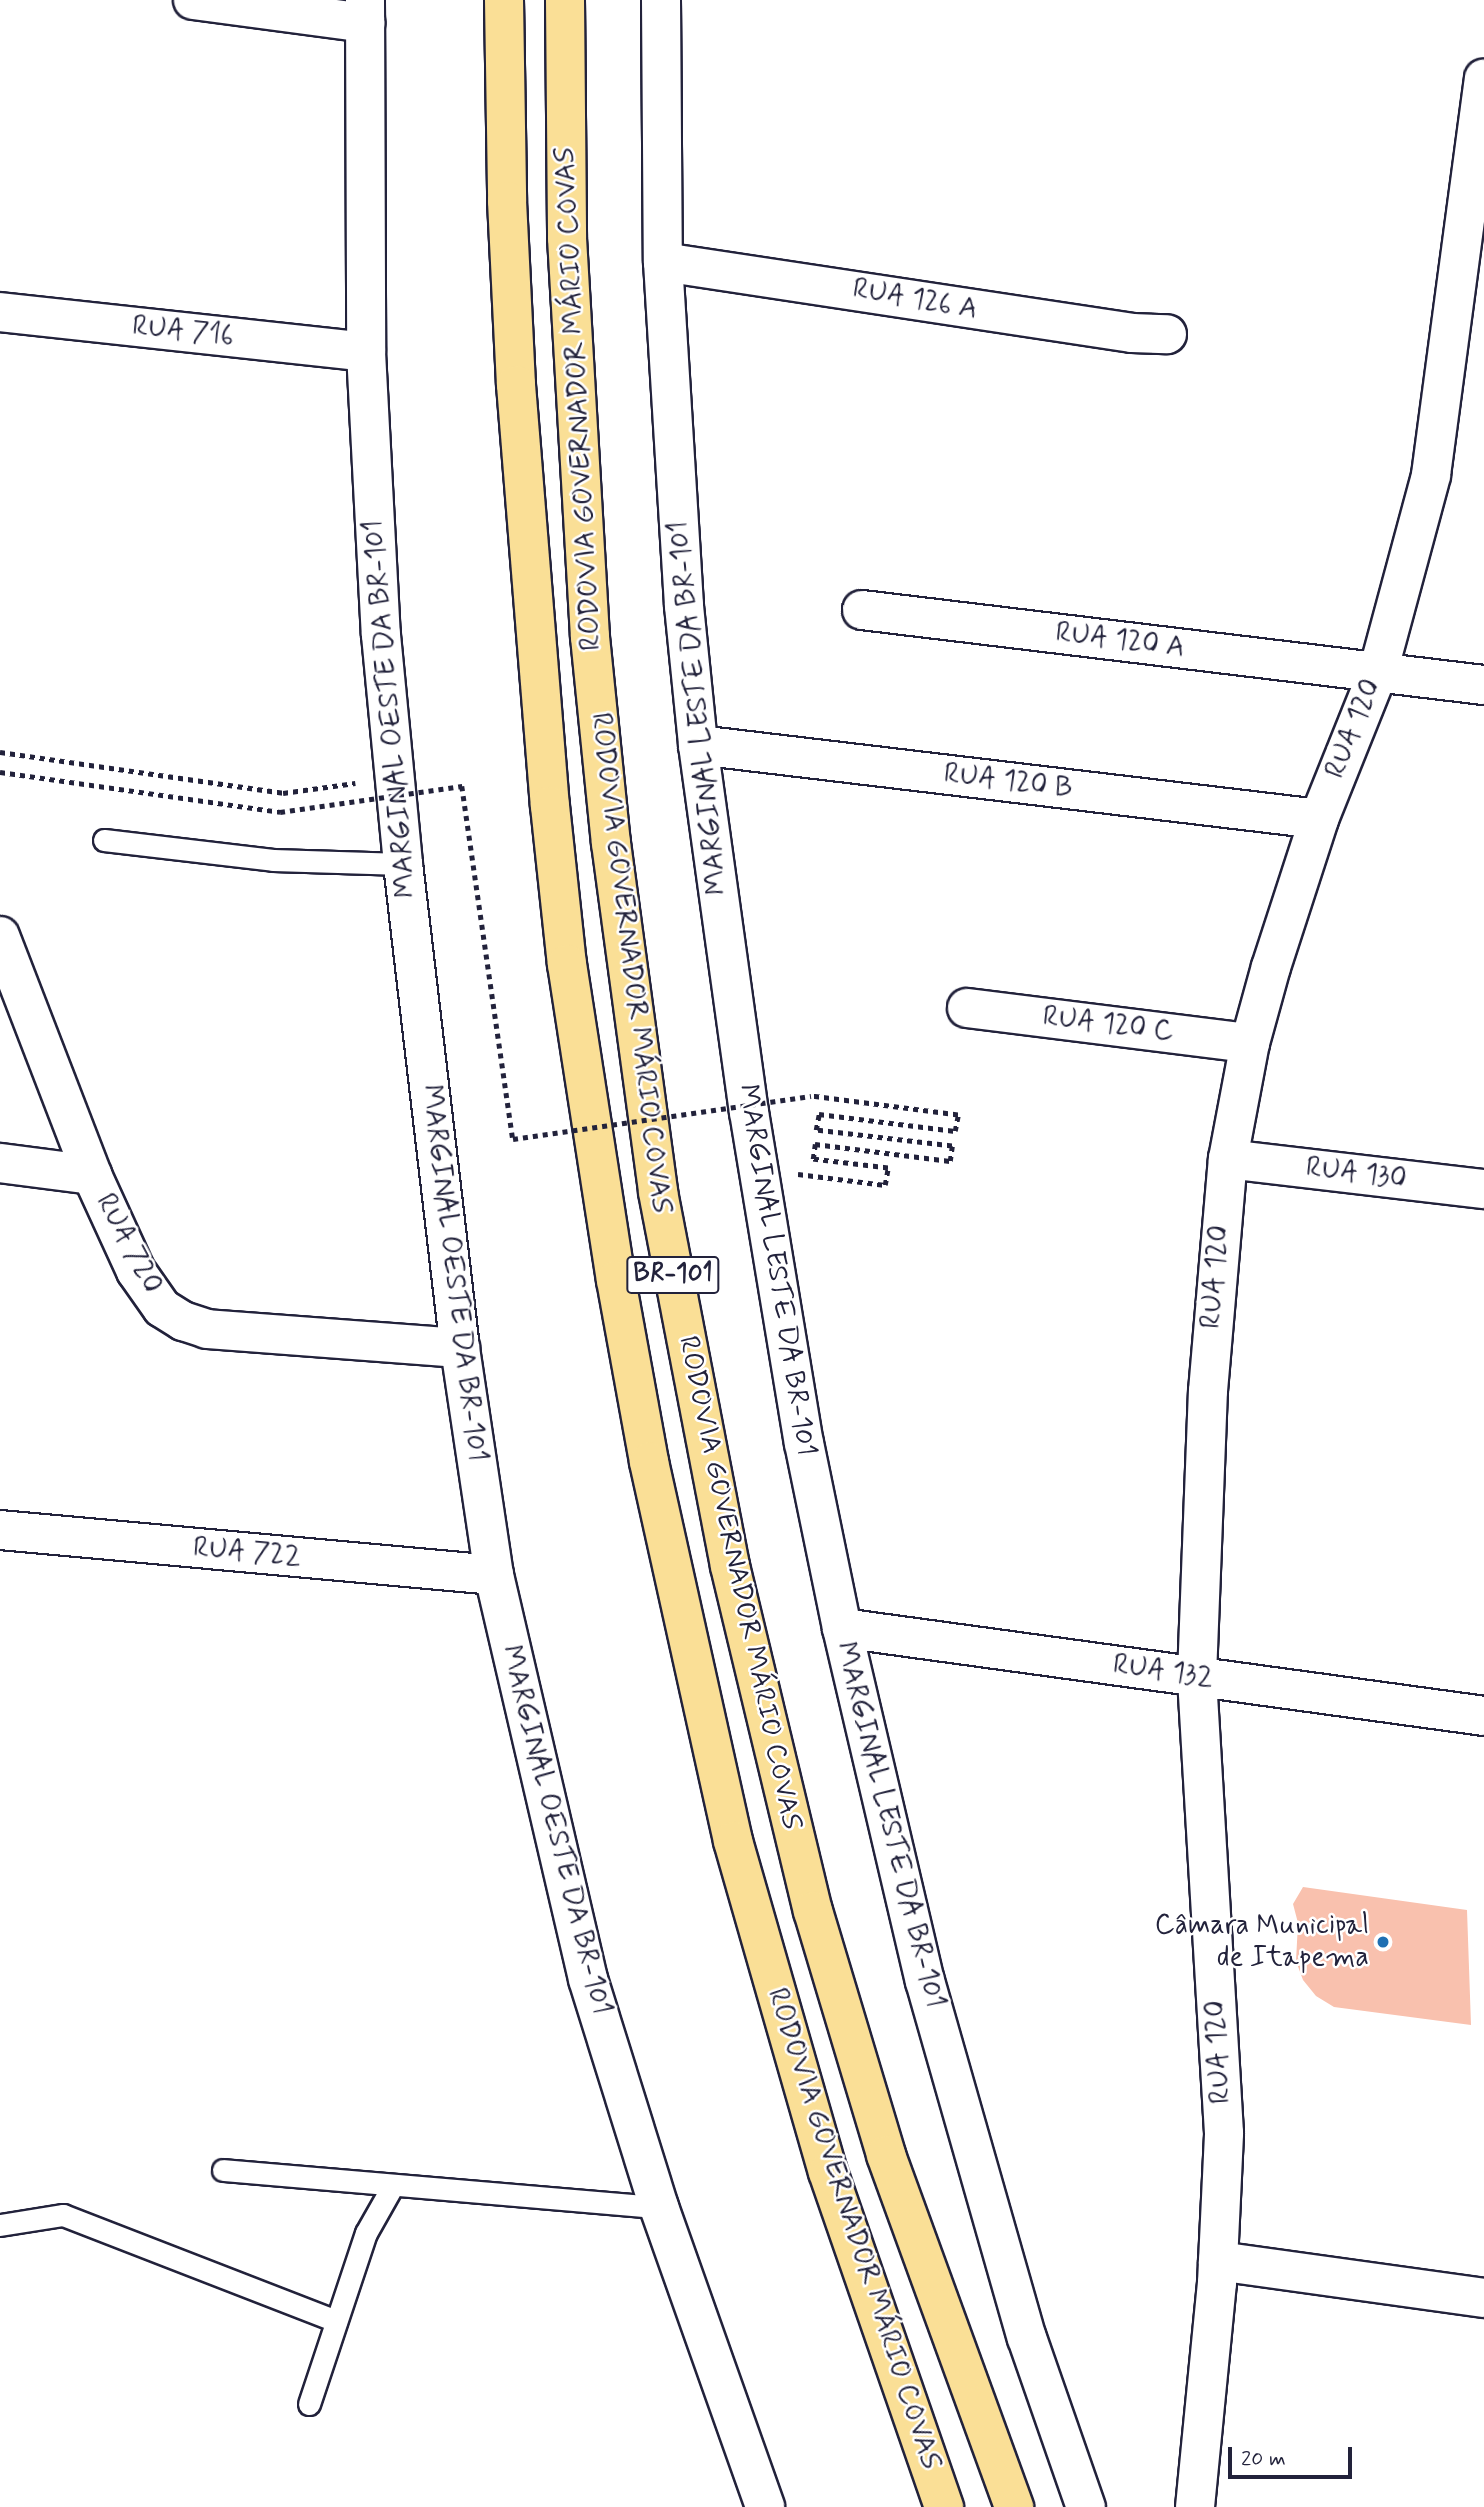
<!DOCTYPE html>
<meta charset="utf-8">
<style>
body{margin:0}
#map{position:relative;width:1484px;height:2507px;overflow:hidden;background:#fff;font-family:Mynerve,sans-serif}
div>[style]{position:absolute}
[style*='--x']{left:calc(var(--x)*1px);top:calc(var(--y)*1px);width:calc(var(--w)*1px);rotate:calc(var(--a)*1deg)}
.building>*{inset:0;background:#f9c1ae}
.path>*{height:4.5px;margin-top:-2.25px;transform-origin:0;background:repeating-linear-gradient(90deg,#22223b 0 5px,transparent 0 10px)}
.roads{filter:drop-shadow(2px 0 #22223b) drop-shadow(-2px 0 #22223b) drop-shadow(0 2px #22223b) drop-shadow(0 -2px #22223b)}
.lane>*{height:21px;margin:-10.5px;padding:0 10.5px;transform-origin:10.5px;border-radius:10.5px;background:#fff}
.street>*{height:38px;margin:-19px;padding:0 19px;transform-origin:19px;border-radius:19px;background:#fff}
.secondary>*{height:38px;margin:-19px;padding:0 19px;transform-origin:19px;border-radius:19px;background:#fff}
.highway>*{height:38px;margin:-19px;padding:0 19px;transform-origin:19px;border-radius:19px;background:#fadf96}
.path-bridge>*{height:4.5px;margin-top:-2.25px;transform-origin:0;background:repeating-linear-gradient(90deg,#22223b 0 5px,transparent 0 10px)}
.dots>*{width:19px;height:19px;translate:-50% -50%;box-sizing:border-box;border:4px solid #fff;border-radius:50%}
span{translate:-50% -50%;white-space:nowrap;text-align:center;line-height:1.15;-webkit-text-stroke:5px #fff;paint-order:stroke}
.shield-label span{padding:2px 5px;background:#fff;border:2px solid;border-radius:5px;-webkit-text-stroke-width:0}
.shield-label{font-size:26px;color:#22223b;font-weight:700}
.street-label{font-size:28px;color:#22223b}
.poi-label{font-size:28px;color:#22223b}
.right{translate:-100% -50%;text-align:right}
.scale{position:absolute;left:1228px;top:2447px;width:124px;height:32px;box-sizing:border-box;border:4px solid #22223b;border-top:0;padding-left:9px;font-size:21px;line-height:24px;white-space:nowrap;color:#22223b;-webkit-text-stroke:5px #fff;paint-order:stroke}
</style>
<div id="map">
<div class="building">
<i style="clip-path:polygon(1303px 1887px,1467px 1910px,1471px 2025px,1334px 2007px,1316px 1996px,1303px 1980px,1296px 1961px,1298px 1923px,1293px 1904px)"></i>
</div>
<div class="path">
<i style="--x:0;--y:752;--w:286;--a:8.2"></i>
<i style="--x:283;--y:793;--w:73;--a:-7.9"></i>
<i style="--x:0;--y:772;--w:283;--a:8.1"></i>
<i style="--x:798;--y:1174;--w:88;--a:7.2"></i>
<i style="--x:885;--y:1185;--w:17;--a:-80"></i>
<i style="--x:888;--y:1168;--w:76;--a:-173.2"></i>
<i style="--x:813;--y:1159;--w:15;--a:-82"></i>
<i style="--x:815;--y:1144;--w:136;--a:7.2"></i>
<i style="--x:950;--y:1161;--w:15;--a:-82"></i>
<i style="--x:952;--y:1146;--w:137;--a:-173.3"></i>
<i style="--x:816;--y:1130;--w:16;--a:-79"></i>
<i style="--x:819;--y:1114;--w:137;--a:7.1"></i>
<i style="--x:955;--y:1131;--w:16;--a:-79"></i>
<i style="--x:958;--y:1115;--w:148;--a:-172.6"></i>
</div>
<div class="roads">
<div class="lane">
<i style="--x:104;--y:840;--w:170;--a:6.7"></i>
<i style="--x:273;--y:860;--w:130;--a:1.8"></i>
<i style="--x:223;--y:2170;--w:438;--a:4.9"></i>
<i style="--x:0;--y:2225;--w:64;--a:-9"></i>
<i style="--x:63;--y:2215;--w:293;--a:21.2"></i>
<i style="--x:309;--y:2404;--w:180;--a:-71.6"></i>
<i style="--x:366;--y:2233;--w:53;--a:-60.5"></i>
</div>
<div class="street">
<i style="--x:193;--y:0;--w:174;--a:7.6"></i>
<i style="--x:663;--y:262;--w:474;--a:8.6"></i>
<i style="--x:1132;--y:333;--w:35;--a:2"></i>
<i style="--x:862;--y:610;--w:627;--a:6.88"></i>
<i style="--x:698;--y:745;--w:625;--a:6.8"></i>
<i style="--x:0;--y:936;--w:256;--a:68.9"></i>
<i style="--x:92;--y:1175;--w:106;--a:65.4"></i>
<i style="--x:136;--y:1271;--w:45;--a:54.9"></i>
<i style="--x:162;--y:1308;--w:25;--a:32"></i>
<i style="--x:183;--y:1321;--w:25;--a:18"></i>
<i style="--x:207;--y:1329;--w:254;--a:4.3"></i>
<i style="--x:967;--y:1008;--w:285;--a:7.1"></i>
<i style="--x:1228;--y:1159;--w:258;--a:6.7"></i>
<i style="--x:0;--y:1163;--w:93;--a:7.4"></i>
<i style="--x:0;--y:1530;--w:496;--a:5.2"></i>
<i style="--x:842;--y:1628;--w:648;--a:7.8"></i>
<i style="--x:1218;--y:2261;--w:269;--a:7.9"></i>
<i style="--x:1195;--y:2507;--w:225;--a:-84.4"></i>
<i style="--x:1217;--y:2283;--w:150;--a:-87.3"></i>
<i style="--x:1224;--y:2133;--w:458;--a:-93.4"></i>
<i style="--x:1197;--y:1676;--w:285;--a:-87.8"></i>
<i style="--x:1208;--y:1391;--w:233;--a:-85.1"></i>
<i style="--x:1228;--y:1159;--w:118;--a:-79.3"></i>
<i style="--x:1250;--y:1043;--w:79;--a:-74.6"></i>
<i style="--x:1271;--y:967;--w:156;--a:-72"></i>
<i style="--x:1319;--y:819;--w:158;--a:-68.1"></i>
<i style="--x:1378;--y:672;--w:204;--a:-74.9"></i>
<i style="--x:1431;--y:475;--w:400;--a:-82.4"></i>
</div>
<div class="secondary">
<i style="--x:365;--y:0;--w:352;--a:89.8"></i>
<i style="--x:366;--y:352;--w:283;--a:87"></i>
<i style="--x:381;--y:635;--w:230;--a:84.5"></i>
<i style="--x:403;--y:864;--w:487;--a:83.3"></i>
<i style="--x:460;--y:1348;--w:230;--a:81.5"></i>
<i style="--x:494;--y:1575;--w:415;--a:76.9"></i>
<i style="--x:588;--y:1979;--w:239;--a:72.7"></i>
<i style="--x:659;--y:2207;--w:318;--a:70.5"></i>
<i style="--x:661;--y:0;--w:262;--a:89.6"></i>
<i style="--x:663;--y:262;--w:345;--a:86.5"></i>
<i style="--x:684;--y:606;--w:140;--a:84.2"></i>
<i style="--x:698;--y:745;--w:371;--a:82.1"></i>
<i style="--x:749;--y:1112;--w:336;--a:80.6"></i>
<i style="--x:804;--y:1443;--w:189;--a:78.4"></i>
<i style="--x:842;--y:1628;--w:363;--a:76.8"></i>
<i style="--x:925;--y:1981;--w:371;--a:74.1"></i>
<i style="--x:1027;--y:2338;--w:179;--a:70.8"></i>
<i style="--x:0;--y:312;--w:368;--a:6.2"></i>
</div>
<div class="highway">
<i style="--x:504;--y:0;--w:201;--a:89.1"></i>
<i style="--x:507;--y:201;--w:184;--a:87.2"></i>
<i style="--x:516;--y:385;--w:422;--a:85.4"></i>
<i style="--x:550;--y:806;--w:159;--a:83.9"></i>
<i style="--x:567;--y:964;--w:320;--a:81.2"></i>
<i style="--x:616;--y:1280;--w:185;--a:79.7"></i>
<i style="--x:649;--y:1462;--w:388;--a:77.5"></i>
<i style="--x:733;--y:1841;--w:344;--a:74"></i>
<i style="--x:828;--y:2172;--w:355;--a:70.9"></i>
<i style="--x:565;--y:0;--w:238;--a:89.5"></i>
<i style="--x:567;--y:238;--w:400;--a:86.7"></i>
<i style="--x:590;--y:637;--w:207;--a:84.2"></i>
<i style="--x:611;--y:843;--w:352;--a:82.3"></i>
<i style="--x:658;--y:1192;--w:381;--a:79.1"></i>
<i style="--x:730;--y:1566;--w:355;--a:76.5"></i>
<i style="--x:813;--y:1911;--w:255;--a:73.3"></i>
<i style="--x:886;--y:2155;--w:375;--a:70"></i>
</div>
</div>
<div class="path-bridge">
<i style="--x:280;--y:812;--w:184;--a:-8.1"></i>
<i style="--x:462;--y:786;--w:357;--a:81.8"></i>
<i style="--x:513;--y:1139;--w:301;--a:-8.2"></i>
</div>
<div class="dots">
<i style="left:1383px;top:1942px;background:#1f6fb2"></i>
</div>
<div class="shield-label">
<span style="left:673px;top:1275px">BR-101</span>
</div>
<div class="street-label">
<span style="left:915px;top:300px;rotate:10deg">RUA 126 A</span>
<span style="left:183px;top:332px;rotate:6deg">RUA 716</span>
<span style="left:579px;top:399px;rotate:-93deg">RODOVIA GOVERNADOR MÁRIO COVAS</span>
<span style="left:1120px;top:641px;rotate:7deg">RUA 120 A</span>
<span style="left:699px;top:708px;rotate:-96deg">MARGINAL LESTE DA BR-101</span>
<span style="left:391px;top:709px;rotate:-95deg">MARGINAL OESTE DA BR-101</span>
<span style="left:1354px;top:729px;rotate:-68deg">RUA 120</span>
<span style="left:1008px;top:782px;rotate:7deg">RUA 120 B</span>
<span style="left:630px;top:963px;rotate:83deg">RODOVIA GOVERNADOR MÁRIO COVAS</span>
<span style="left:1108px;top:1025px;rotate:7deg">RUA 120 C</span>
<span style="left:1356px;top:1174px;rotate:7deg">RUA 130</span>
<span style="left:128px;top:1244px;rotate:62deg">RUA 720</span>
<span style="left:776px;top:1270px;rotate:81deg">MARGINAL LESTE DA BR-101</span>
<span style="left:453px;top:1273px;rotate:83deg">MARGINAL OESTE DA BR-101</span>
<span style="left:1216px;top:1277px;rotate:-85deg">RUA 120</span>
<span style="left:247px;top:1553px;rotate:5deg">RUA 722</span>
<span style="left:739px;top:1583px;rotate:78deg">RODOVIA GOVERNADOR MÁRIO COVAS</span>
<span style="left:1163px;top:1672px;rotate:8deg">RUA 132</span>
<span style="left:889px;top:1825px;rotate:76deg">MARGINAL LESTE DA BR-101</span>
<span style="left:555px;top:1830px;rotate:76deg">MARGINAL OESTE DA BR-101</span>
<span style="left:1219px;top:2052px;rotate:-93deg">RUA 120</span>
<span style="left:853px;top:2229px;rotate:72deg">RODOVIA GOVERNADOR MÁRIO COVAS</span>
</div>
<div class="poi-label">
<span class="right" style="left:1369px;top:1942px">Câmara Municipal<br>de Itapema</span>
</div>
<div class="scale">20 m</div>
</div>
